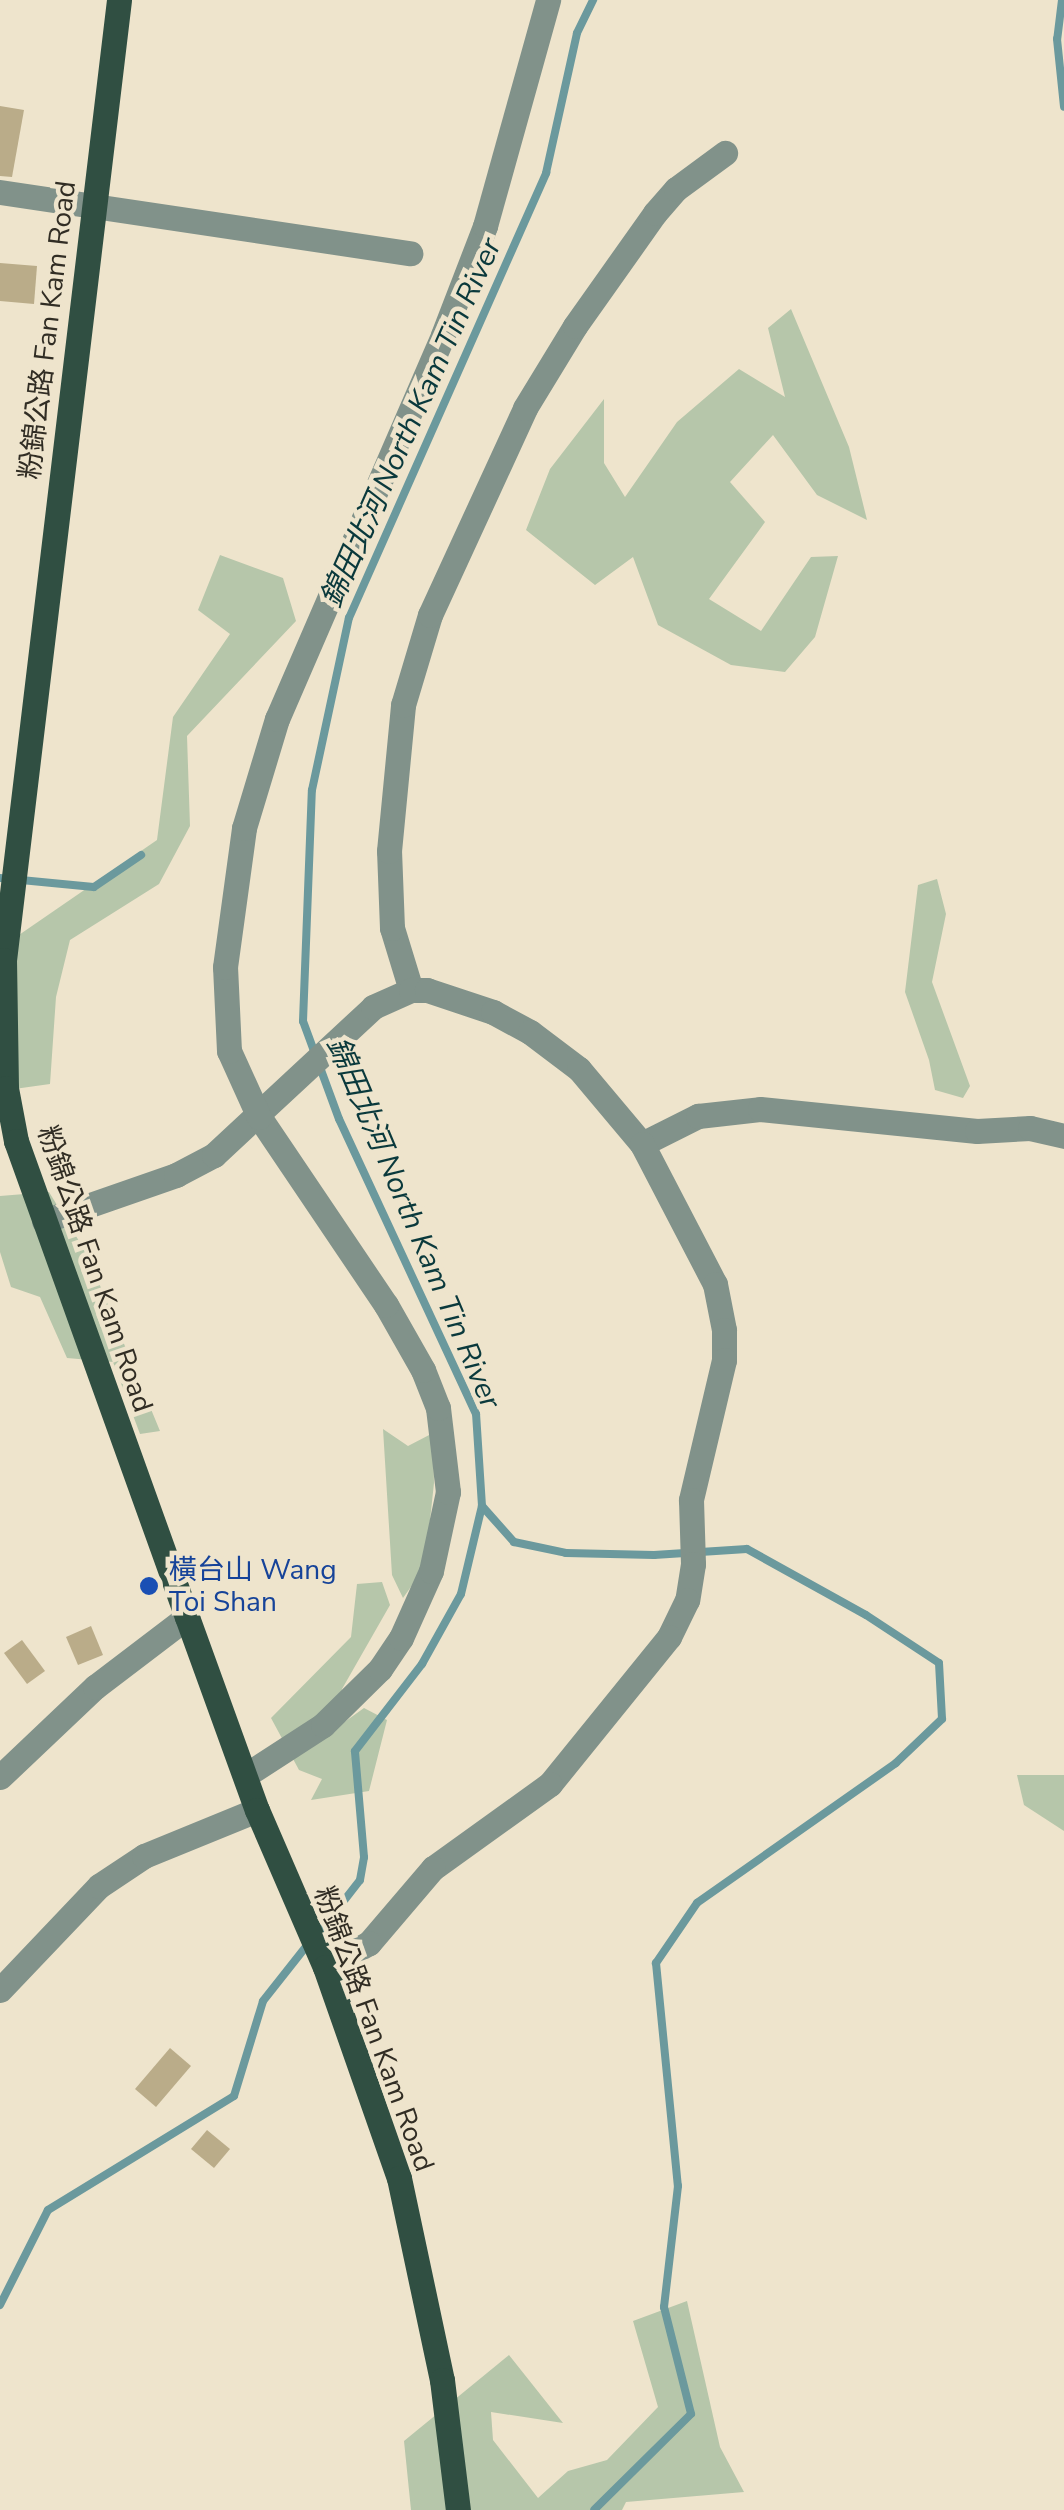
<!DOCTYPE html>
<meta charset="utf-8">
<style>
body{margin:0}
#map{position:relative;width:1064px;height:2510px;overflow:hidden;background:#eee4cc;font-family:"Nunito Sans","Noto Sans TC",sans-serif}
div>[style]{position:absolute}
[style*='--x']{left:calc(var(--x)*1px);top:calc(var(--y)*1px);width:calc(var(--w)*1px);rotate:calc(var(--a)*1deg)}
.green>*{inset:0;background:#b6c6aa}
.stream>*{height:8px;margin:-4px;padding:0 4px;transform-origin:4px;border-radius:4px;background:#6b999d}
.building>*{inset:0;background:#baac89}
.minor>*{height:25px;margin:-12.5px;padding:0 12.5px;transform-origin:12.5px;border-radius:12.5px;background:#81928a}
.major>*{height:25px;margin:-12.5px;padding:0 12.5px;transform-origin:12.5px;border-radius:12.5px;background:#304f42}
.dots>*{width:28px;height:28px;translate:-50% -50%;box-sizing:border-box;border:5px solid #eee4cc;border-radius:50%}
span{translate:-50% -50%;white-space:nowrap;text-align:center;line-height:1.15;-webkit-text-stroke:9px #eee4cc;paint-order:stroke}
.street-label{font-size:28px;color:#312d24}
.transit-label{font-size:28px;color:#164399}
.left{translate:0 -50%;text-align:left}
.water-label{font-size:30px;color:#0a393c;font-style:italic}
</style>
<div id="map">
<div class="green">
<i style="clip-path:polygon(791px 309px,849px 447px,867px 520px,817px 495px,773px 435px,730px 482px,765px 522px,709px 599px,761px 631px,811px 557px,838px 556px,815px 637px,785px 672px,731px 665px,658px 625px,633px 557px,595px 585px,526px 530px,550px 469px,604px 399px,604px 463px,625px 497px,677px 422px,739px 369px,785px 397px,768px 328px)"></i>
<i style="clip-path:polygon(220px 555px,283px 578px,296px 621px,187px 736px,190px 826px,159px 884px,70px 940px,56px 997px,50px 1084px,0 1091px,0 948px,157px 840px,173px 717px,230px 634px,198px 610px)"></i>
<i style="clip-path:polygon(937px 879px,946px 914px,932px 982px,970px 1086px,963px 1098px,935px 1090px,929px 1060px,905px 992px,918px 885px)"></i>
<i style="clip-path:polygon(49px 1192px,87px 1254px,160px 1431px,140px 1434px,113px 1362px,67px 1358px,40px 1297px,11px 1287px,0 1252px,0 1196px)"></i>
<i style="clip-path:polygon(383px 1429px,408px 1446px,433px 1433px,434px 1483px,425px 1567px,403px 1598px,392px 1575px)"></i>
<i style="clip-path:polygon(382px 1582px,390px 1605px,342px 1689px,336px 1728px,364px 1708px,387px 1720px,369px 1791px,311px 1800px,322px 1779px,299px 1770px,271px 1718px,351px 1637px,357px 1584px)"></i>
<i style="clip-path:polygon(1017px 1775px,1064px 1775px,1064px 1831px,1024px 1805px)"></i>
<i style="clip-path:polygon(687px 2301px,720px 2447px,744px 2492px,626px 2502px,622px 2510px,411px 2510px,404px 2441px,509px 2355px,563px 2423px,491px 2412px,493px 2440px,538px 2498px,568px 2471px,607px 2460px,658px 2407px,633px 2321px)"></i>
</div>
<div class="stream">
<i style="--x:1062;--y:0;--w:39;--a:97"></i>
<i style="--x:1057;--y:39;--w:68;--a:84.1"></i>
<i style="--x:0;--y:878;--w:94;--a:5.5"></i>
<i style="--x:94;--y:887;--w:57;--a:-34.2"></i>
<i style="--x:482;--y:1506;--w:48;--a:48.4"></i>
<i style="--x:514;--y:1542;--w:53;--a:11.9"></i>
<i style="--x:566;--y:1553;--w:88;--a:1.3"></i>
<i style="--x:654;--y:1555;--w:93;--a:-3.7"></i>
<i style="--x:747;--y:1549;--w:136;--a:29"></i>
<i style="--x:866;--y:1615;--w:87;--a:33.3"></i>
<i style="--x:939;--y:1663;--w:56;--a:86.9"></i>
<i style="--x:942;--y:1719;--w:64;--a:136.3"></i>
<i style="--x:896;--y:1763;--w:243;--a:144.9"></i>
<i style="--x:697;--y:1903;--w:73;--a:124.3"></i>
<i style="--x:656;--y:1963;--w:224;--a:84.4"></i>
<i style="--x:678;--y:2186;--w:122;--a:96.6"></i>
<i style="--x:664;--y:2307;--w:110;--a:75.8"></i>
<i style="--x:691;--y:2414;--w:136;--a:135.3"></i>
<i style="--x:318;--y:1934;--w:68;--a:-52.1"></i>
<i style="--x:360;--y:1880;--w:23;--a:-80"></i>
<i style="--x:364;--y:1857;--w:106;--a:-94.9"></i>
<i style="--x:355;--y:1751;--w:110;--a:-52.4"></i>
<i style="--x:422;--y:1664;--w:80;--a:-60.9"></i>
<i style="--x:461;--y:1594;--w:90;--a:-76.6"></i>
<i style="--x:482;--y:1506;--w:92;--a:-93.7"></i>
<i style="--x:476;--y:1414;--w:325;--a:-114.9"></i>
<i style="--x:339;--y:1119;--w:104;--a:-110.2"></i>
<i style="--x:303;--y:1021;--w:231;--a:-87.8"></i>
<i style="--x:312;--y:790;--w:176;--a:-77.9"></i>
<i style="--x:349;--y:618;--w:487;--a:-66.1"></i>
<i style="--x:546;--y:173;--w:143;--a:-77.5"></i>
<i style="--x:577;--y:33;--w:37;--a:-64"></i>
<i style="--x:0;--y:2305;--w:106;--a:-63.2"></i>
<i style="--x:48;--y:2210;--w:218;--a:-31.5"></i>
<i style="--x:234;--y:2096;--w:99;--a:-73"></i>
<i style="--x:263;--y:2001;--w:73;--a:-51.7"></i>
</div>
<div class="building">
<i style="clip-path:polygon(0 106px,24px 110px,12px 177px,0 176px)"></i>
<i style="clip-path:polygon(0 263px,37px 266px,34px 304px,0 301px)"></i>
<i style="clip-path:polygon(91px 1626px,103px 1655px,78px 1665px,66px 1637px)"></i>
<i style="clip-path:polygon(22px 1640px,45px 1671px,27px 1684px,4px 1653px)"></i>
<i style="clip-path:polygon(170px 2048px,191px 2066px,156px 2107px,135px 2089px)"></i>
<i style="clip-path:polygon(207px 2130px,230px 2149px,214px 2168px,191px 2149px)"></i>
</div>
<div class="minor">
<i style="--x:0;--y:192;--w:415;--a:8.5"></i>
<i style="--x:411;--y:990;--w:65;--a:-107"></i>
<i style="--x:392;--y:928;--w:77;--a:-92.2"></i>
<i style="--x:389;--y:851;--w:147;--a:-84.5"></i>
<i style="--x:403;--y:705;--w:94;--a:-73.3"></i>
<i style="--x:430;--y:615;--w:228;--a:-65.3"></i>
<i style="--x:525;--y:408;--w:96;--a:-58.6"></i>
<i style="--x:575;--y:326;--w:138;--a:-54.7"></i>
<i style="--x:655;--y:213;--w:32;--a:-49"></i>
<i style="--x:676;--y:189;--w:61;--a:-36.3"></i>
<i style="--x:642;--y:1144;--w:63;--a:-26.6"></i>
<i style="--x:698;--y:1116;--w:62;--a:-6.4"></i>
<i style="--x:760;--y:1109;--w:218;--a:5.8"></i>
<i style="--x:977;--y:1131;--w:53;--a:-3.2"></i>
<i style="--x:1030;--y:1128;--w:35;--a:13"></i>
<i style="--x:44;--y:1221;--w:140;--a:-19.2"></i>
<i style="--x:176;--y:1175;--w:43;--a:-27.8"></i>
<i style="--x:214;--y:1155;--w:217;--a:-42.9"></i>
<i style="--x:373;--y:1007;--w:42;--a:-24.1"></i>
<i style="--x:411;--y:990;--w:16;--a:0"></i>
<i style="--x:427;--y:990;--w:70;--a:18.4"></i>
<i style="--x:493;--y:1012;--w:42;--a:28.4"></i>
<i style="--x:530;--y:1032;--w:61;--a:37.1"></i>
<i style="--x:579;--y:1069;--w:98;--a:50"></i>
<i style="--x:642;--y:1144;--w:158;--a:62.5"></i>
<i style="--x:715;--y:1284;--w:47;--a:78.9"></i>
<i style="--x:724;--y:1330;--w:30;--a:90"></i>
<i style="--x:724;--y:1360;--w:144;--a:103.3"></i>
<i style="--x:691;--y:1500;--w:64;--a:88.2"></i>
<i style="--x:693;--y:1564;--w:36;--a:99"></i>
<i style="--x:687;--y:1600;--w:41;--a:115.9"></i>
<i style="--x:669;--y:1637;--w:189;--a:129"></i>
<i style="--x:550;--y:1784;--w:144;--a:144.3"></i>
<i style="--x:433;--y:1868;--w:99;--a:130.5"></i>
<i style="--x:369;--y:1943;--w:50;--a:151.4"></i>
<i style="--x:246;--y:1775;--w:92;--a:-33"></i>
<i style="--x:323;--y:1725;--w:80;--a:-44.5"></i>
<i style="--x:380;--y:1669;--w:37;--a:-56"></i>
<i style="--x:401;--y:1638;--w:73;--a:-65.9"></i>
<i style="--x:431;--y:1571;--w:81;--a:-77.9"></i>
<i style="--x:448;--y:1492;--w:85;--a:-96.8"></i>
<i style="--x:438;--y:1408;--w:41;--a:-111.5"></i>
<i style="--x:423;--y:1370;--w:75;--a:-119.6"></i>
<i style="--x:386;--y:1305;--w:227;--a:-124"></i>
<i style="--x:259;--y:1117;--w:72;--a:-114.4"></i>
<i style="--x:229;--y:1051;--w:84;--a:-92.7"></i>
<i style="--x:225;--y:967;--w:140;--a:-82.2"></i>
<i style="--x:244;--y:828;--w:114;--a:-73.2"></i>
<i style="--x:277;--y:719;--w:418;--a:-66.6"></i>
<i style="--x:443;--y:335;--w:117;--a:-68.9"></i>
<i style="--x:485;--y:226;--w:235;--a:-74.4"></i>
<i style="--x:0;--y:1777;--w:131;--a:-43.5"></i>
<i style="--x:95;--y:1687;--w:116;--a:-37.3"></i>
<i style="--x:0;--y:1990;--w:144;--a:-46.4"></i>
<i style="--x:99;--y:1886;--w:54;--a:-33.7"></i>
<i style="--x:144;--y:1856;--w:122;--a:-22.2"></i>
</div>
<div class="major">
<i style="--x:119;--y:0;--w:967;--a:96.83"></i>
<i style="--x:4;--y:960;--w:128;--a:89.1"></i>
<i style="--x:6;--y:1088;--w:54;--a:79.3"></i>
<i style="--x:16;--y:1141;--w:506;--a:70.24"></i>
<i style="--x:187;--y:1617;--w:205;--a:70.1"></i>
<i style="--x:257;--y:1810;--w:171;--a:66.6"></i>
<i style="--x:325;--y:1967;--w:224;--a:70.7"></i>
<i style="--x:399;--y:2178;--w:207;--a:78"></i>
<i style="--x:442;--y:2380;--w:131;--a:83"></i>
</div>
<div class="dots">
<i style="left:149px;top:1586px;background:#1a4fb4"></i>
</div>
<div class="street-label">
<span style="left:48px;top:330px;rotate:-83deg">粉錦公路 Fan Kam Road</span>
<span style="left:95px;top:1269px;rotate:71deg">粉錦公路 Fan Kam Road</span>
<span style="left:374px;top:2029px;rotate:70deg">粉錦公路 Fan Kam Road</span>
</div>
<div class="transit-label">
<span class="left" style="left:169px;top:1586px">橫台山 Wang<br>Toi Shan</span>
</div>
<div class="water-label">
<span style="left:412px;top:423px;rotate:-66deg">錦田北河 North Kam Tin River</span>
<span style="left:413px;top:1223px;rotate:67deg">錦田北河 North Kam Tin River</span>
</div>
</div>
